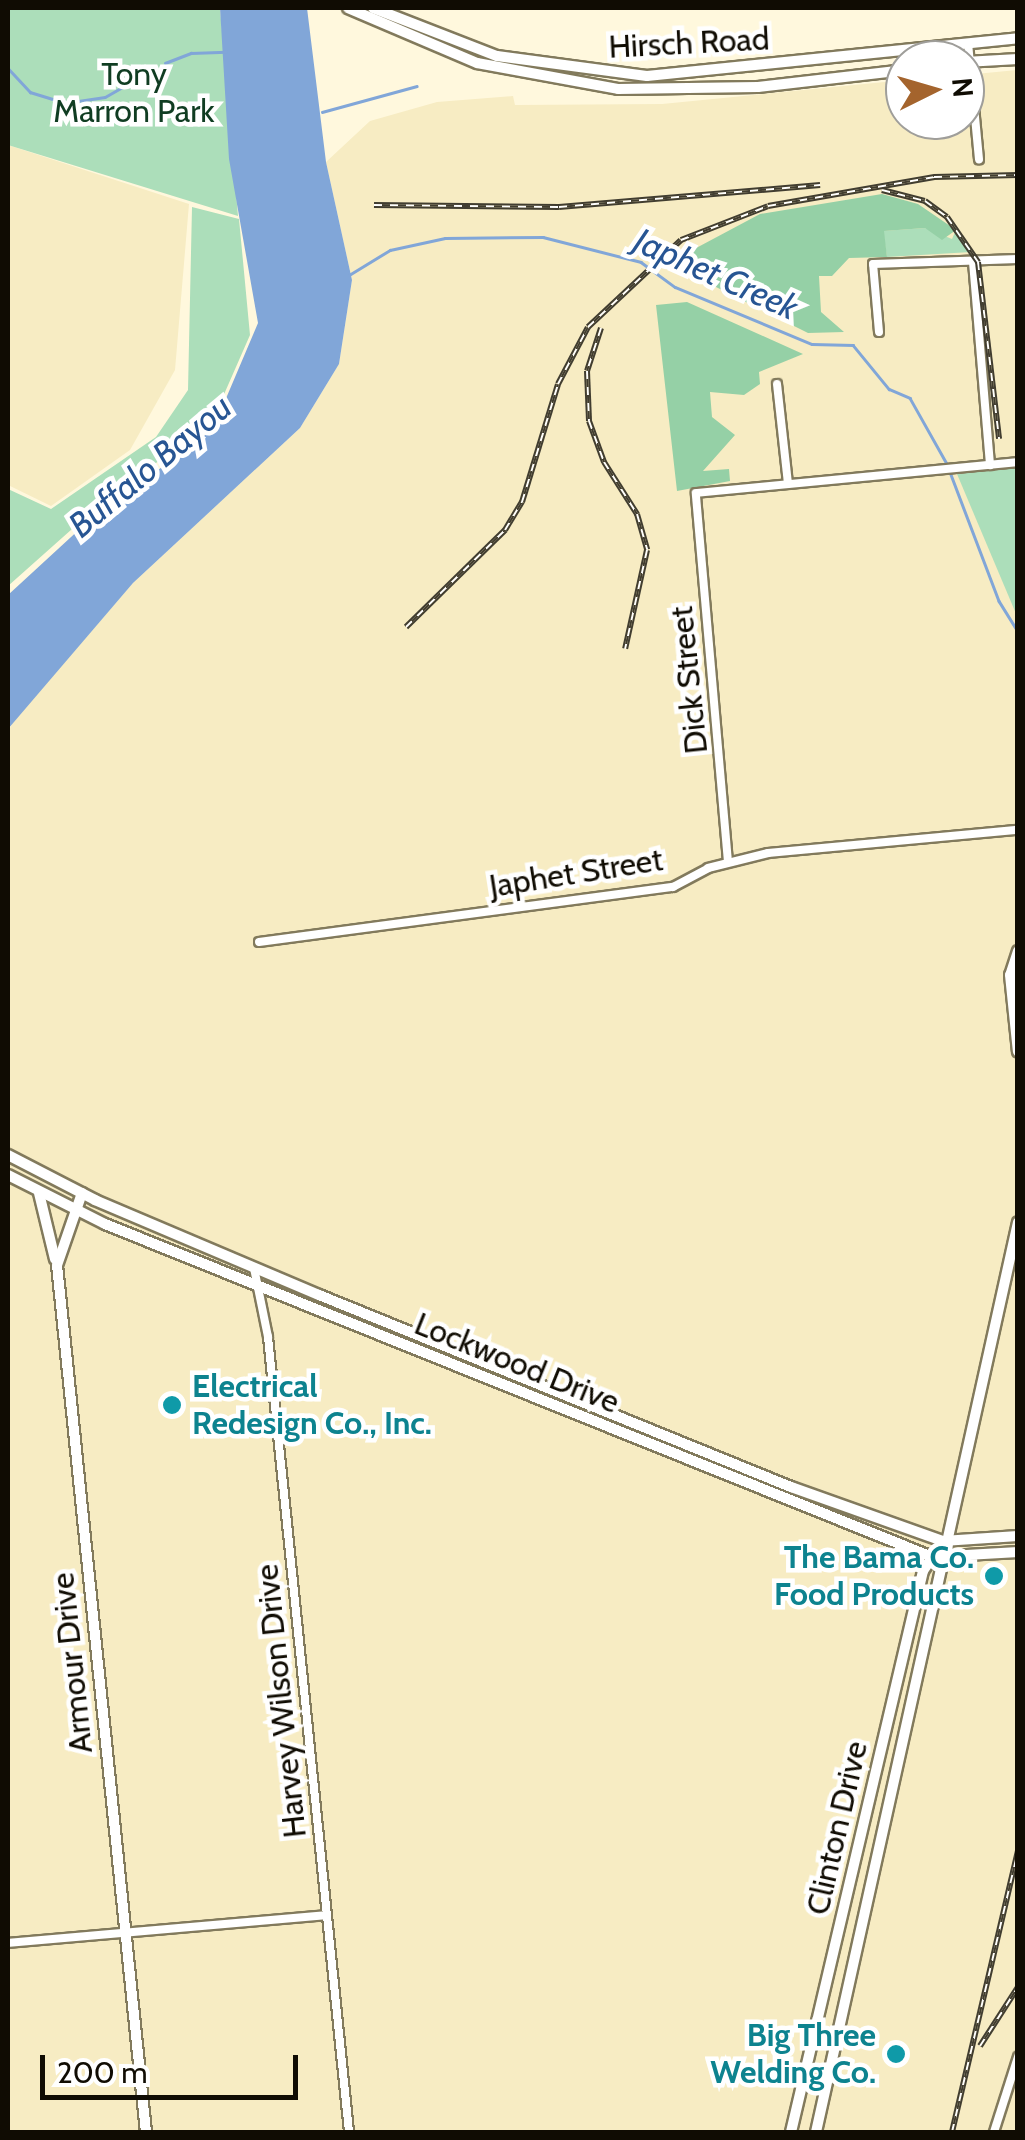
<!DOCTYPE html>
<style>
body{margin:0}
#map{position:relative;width:1025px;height:2140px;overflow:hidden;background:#fff8dd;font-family:Cabin,sans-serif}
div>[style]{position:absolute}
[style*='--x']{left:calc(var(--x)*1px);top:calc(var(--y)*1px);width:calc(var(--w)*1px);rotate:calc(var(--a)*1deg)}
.built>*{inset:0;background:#f7ecc3}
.green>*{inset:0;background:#acdeba}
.forest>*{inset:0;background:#95d0a6}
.water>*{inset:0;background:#81a6d8}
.stream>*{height:2.5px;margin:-1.25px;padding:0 1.25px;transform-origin:1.25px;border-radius:1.25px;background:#81a6d8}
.roads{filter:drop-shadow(2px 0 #827a5c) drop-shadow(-2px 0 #827a5c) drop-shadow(0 2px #827a5c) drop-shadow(0 -2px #827a5c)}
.street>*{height:8px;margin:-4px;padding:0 4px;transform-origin:4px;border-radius:4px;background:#fff}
.secondary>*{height:10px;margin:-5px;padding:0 5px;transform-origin:5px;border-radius:5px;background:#fff}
.rail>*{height:6px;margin-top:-3px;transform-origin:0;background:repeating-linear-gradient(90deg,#fff 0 8px,#413d30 0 16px);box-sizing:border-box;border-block:2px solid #413d30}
.dots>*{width:28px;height:28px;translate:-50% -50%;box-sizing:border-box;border:5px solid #fff;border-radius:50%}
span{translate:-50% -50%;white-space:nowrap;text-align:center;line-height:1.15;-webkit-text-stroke:9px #fff;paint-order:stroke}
.street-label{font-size:32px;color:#100c03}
.park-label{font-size:32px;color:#103d22}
.culture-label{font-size:32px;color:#0d838f;font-weight:700}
.left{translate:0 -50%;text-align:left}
.right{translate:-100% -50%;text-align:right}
.water-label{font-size:35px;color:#275593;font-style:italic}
.frame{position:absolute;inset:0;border:10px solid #100c03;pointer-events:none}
.north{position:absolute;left:885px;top:40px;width:100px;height:100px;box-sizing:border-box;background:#fff;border:2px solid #9f9e9a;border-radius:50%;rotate:85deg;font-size:28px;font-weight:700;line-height:40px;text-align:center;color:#100c03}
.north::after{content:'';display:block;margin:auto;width:35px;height:45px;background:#a4642d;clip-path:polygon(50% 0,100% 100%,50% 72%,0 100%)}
.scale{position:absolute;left:40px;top:2055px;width:258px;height:45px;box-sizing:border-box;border:5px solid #100c03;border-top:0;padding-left:12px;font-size:30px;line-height:35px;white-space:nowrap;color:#100c03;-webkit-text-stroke:8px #fff;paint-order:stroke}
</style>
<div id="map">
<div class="built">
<i style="clip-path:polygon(1017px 70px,1017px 2132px,8px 2132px,8px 732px,13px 722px,133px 583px,300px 428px,339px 364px,352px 280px,326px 162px,370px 121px,437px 102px,513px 96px,515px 105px,662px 104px,905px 80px,905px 120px,965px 120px,965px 75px)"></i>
<i style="clip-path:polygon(8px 145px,189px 204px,175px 370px,130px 450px,51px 506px,8px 485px)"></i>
</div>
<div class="green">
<i style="clip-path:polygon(8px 8px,220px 8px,238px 216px,8px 145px)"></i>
<i style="clip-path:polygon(192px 207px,239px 219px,250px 335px,211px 424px,108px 497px,8px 586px,8px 489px,51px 509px,156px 437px,188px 390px)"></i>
<i style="clip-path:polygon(925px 228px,952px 239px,956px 230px,971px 252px,887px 257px,883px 231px)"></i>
<i style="clip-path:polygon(1017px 467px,1018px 467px,1017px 616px,957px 474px)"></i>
</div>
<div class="forest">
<i style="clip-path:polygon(882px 194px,918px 204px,956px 230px,942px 240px,925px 228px,884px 231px,887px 257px,849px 258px,832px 276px,819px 276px,821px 312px,844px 332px,808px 333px,668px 263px,760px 214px)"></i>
<i style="clip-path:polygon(687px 302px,803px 354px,759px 372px,760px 384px,744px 395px,710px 392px,712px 417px,735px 435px,703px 471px,729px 469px,730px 481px,677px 491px,656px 305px)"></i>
</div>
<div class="water">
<i style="clip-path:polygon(220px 8px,307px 8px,326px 162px,352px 280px,339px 364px,300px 428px,133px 583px,8px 729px,8px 595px,83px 526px,213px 429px,258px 323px,229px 159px)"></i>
</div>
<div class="stream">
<i style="--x:165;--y:63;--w:28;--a:-21"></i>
<i style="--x:191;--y:53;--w:35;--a:-2"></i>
<i style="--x:8;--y:68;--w:33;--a:47"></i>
<i style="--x:30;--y:92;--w:37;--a:17"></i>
<i style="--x:65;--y:103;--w:40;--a:-8.5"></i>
<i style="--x:105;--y:97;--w:48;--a:-29.7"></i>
<i style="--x:322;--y:112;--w:98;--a:-15.3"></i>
<i style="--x:349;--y:275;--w:48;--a:-31.4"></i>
<i style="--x:390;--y:250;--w:56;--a:-12.3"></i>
<i style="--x:445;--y:238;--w:98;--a:-0.6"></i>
<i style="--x:543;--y:237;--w:101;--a:14.3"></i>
<i style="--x:641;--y:262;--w:42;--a:36.3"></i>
<i style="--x:675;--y:287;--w:148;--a:22.6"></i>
<i style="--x:812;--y:344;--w:41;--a:1.4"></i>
<i style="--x:853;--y:345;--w:57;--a:50.7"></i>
<i style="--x:889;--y:389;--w:23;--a:23"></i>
<i style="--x:910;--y:398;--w:76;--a:60.7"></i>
<i style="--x:950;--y:472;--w:138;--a:69.2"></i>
<i style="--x:999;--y:601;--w:36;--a:58"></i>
</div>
<div class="roads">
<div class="street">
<i style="--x:968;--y:43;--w:117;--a:84.6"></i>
<i style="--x:973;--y:262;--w:204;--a:85.2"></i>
<i style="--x:879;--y:332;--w:68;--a:-95"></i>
<i style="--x:873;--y:264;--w:145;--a:-2"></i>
<i style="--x:777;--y:384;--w:100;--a:83.7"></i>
<i style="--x:728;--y:862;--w:370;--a:-95"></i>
<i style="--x:696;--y:493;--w:323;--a:-5.5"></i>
<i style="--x:259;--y:942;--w:418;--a:-7.6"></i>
<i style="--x:673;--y:887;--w:40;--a:-28"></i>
<i style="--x:708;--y:868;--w:62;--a:-14"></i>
<i style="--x:768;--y:853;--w:251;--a:-5.3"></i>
<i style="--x:254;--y:1268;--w:70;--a:78.5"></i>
<i style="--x:268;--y:1337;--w:799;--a:84.18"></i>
<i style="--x:8;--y:1943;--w:320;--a:-5"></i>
<i style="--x:994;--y:2132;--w:79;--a:-72.3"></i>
</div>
<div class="secondary">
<i style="--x:348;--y:8;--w:140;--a:23.1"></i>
<i style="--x:477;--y:63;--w:143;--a:10.4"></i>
<i style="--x:618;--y:89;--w:140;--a:-0.8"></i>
<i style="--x:758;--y:87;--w:148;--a:-6.6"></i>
<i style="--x:373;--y:8;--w:133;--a:21.2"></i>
<i style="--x:497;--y:56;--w:151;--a:7.6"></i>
<i style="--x:647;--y:76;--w:373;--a:-5.8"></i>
<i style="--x:965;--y:62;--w:53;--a:-3.2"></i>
<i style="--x:1018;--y:951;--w:25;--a:108"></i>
<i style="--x:1010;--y:975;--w:77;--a:84.1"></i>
<i style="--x:8;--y:1155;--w:98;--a:27.3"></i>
<i style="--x:95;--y:1200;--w:243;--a:23"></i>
<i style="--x:319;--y:1295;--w:510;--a:22.14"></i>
<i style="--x:791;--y:1487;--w:161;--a:19.6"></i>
<i style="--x:943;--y:1541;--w:75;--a:-3.8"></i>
<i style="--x:8;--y:1175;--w:109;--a:26.8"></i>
<i style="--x:105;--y:1224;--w:892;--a:21.93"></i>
<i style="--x:932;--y:1557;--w:86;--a:-3.3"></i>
<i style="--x:39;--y:1193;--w:68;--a:76.4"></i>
<i style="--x:82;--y:1193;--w:76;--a:109.1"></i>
<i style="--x:57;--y:1265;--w:872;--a:84.14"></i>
<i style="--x:791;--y:2132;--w:576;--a:-76.76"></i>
<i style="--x:923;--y:1571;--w:22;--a:-56"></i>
<i style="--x:816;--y:2132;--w:932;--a:-77.48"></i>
</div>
</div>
<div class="rail">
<i style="--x:882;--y:190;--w:44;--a:14.3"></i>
<i style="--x:925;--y:201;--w:27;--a:36"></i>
<i style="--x:947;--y:217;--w:55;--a:55.4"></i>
<i style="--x:978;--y:262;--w:178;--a:83.2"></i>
<i style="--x:374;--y:205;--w:185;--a:0.6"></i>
<i style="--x:559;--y:207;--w:262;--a:-4.8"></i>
<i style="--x:601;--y:328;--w:45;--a:108"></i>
<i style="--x:587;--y:371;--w:50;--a:87.7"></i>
<i style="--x:589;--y:421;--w:44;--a:69.9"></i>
<i style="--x:604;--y:462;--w:62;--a:57.6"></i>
<i style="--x:637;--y:514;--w:37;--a:74"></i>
<i style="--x:647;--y:550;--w:101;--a:102.5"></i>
<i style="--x:406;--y:627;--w:139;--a:-44.4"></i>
<i style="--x:505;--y:530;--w:33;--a:-59"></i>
<i style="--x:522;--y:502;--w:123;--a:-73"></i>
<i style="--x:558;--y:384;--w:64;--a:-62.2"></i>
<i style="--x:588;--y:327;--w:127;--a:-43.1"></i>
<i style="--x:681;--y:240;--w:93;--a:-21.3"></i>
<i style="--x:768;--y:206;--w:169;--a:-9.9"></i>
<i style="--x:934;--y:177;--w:84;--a:-1.4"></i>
<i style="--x:980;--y:2046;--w:70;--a:-57.2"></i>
<i style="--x:952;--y:2132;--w:289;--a:-76.8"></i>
</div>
<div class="dots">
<i style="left:172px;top:1405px;background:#0f9aa8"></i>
<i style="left:994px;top:1576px;background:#0f9aa8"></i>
<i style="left:896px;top:2054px;background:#0f9aa8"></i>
</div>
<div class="street-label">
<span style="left:689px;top:43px;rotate:-3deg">Hirsch Road</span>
<span style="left:689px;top:680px;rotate:-96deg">Dick Street</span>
<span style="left:576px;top:873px;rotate:-9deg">Japhet Street</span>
<span style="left:517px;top:1363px;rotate:22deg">Lockwood Drive</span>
<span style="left:72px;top:1663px;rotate:-96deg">Armour Drive</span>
<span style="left:281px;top:1701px;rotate:-96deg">Harvey Wilson Drive</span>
<span style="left:837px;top:1828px;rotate:-77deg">Clinton Drive</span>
</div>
<div class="park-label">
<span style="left:134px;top:93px">Tony<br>Marron Park</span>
</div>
<div class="culture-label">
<span class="left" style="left:192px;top:1405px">Electrical<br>Redesign Co., Inc.</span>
<span class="right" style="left:974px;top:1576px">The Bama Co.<br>Food Products</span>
<span class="right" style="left:876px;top:2054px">Big Three<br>Welding Co.</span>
</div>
<div class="water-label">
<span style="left:716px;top:274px;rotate:24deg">Japhet Creek</span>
<span style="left:150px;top:466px;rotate:-40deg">Buffalo Bayou</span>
</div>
<div class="frame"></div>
<div class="north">N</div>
<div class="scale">200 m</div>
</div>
